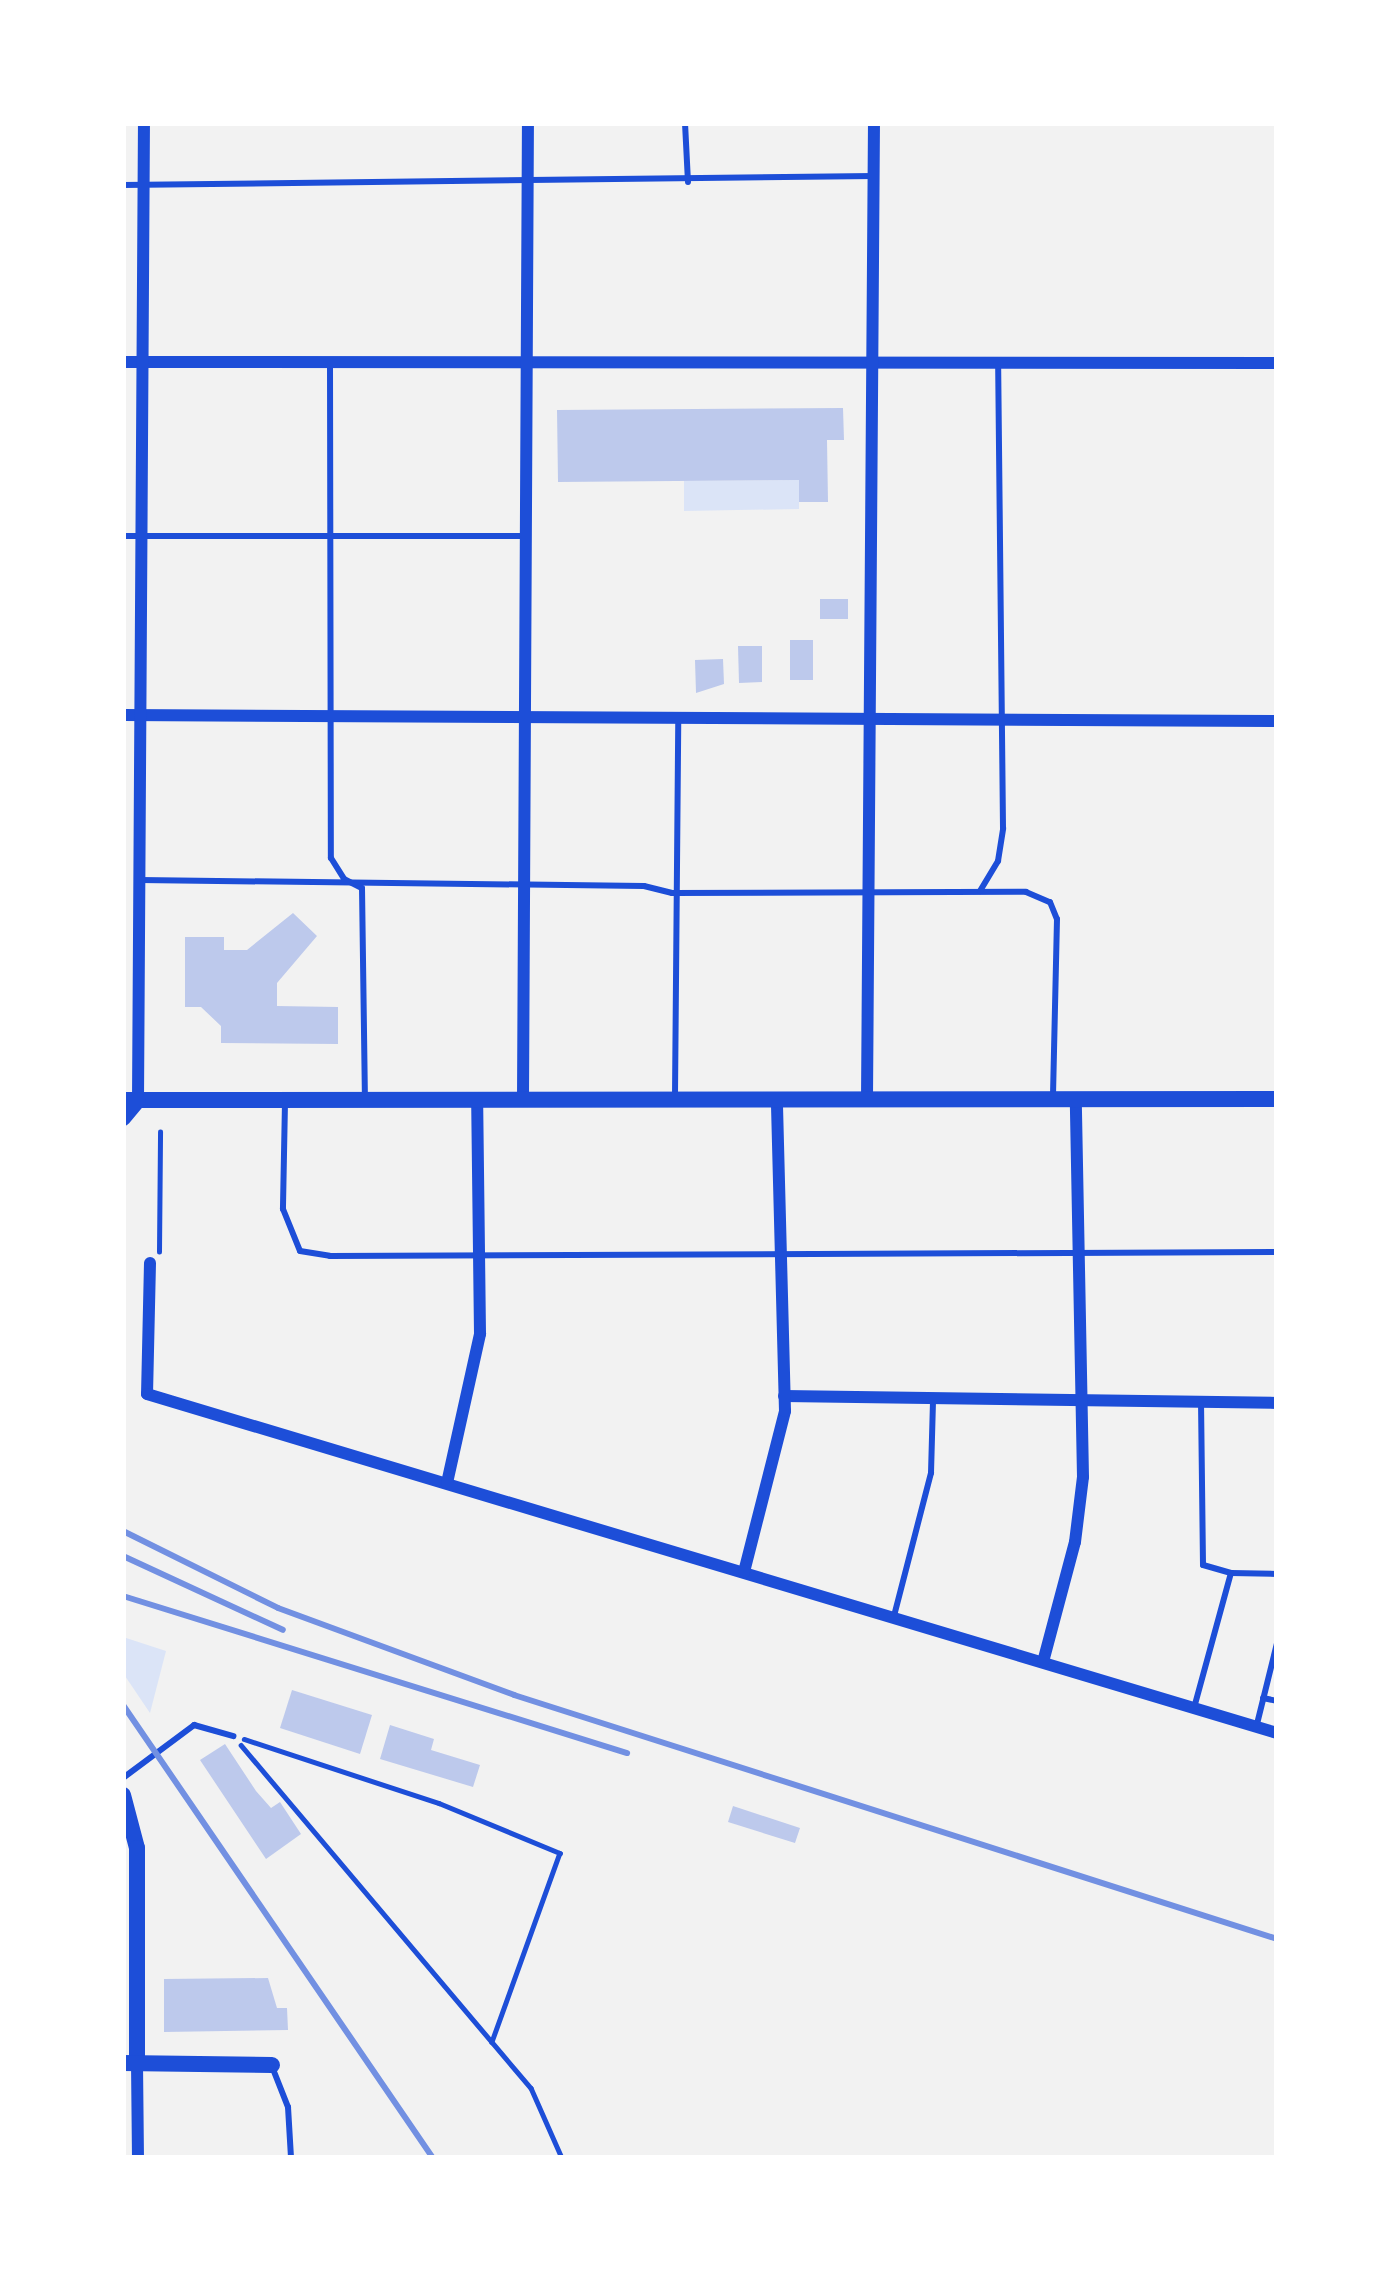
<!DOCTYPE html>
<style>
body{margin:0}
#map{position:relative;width:1400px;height:2281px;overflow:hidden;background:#f2f2f2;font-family:"IBM Plex Serif",serif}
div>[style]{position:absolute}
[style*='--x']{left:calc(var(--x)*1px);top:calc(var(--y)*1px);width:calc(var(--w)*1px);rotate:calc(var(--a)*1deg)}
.green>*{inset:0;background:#dbe4f7}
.building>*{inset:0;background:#bdc9ec}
.path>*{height:4.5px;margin:-2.25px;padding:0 2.25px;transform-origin:2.25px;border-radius:2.25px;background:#1d4ed8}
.service>*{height:6px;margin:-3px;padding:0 3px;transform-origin:3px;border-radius:3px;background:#1d4ed8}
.minor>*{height:12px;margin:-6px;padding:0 6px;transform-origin:6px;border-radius:6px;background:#1d4ed8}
.tertiary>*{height:16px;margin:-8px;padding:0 8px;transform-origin:8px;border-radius:8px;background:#1d4ed8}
.rail>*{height:6px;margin:-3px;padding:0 3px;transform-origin:3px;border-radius:3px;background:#7290e2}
span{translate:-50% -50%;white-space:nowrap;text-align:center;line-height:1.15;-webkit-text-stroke:9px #fff;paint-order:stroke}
.frame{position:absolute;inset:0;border:126px solid #fff;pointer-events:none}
</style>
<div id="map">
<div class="green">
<i style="clip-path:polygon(799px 480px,799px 509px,684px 511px,684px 481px)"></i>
<i style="clip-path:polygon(123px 1637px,166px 1651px,150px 1713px,123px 1673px)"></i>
</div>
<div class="building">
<i style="clip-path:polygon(843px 408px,844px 440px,827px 440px,828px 502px,799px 502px,799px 480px,558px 482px,557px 410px)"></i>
<i style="clip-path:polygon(820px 599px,848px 599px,848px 619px,820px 619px)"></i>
<i style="clip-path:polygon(790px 640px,813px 640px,813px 680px,790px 680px)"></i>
<i style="clip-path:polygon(738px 646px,762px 646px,762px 682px,739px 683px)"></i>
<i style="clip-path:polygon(723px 659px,724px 684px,696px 693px,695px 660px)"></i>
<i style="clip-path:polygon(293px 913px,317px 936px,277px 983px,277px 1006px,338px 1007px,338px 1044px,221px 1043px,221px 1026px,201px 1007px,185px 1007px,185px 937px,224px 937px,224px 950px,247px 950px)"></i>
<i style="clip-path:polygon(292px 1690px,372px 1715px,360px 1754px,280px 1728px)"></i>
<i style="clip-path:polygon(390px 1725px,434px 1739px,431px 1750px,480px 1765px,473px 1787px,380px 1759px)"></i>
<i style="clip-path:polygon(225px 1744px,256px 1791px,271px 1808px,280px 1802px,301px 1834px,266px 1859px,200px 1760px)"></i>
<i style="clip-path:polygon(733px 1806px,800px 1828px,795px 1843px,728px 1822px)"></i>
<i style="clip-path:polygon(268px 1978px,277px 2008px,287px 2008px,288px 2030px,164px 2032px,164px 1979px)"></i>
</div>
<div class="path">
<i style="--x:159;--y:1252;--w:120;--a:-89.5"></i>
<i style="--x:244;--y:1739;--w:205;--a:18.2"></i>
<i style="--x:439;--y:1803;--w:131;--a:22.5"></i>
<i style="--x:560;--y:1853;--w:201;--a:109.8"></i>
<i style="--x:241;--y:1745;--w:449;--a:49.8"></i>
<i style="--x:531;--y:2088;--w:77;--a:66.1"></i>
</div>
<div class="service">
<i style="--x:685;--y:123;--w:59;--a:87.1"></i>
<i style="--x:123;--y:185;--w:751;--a:-0.69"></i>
<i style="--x:330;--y:362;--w:496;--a:89.9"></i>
<i style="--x:331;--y:858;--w:25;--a:58"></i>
<i style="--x:344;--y:879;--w:20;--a:27"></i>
<i style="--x:362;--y:888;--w:208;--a:89.2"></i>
<i style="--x:123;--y:536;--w:403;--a:0"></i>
<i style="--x:140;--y:880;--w:504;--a:0.68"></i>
<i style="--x:644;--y:886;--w:29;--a:14"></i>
<i style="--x:672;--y:893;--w:354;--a:-0.2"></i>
<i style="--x:1026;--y:892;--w:26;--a:23"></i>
<i style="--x:1050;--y:902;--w:18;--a:68"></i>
<i style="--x:1057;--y:919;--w:180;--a:91.3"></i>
<i style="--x:980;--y:891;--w:35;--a:-59"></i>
<i style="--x:998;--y:861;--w:33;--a:-81"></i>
<i style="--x:1003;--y:828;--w:462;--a:-90.6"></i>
<i style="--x:675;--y:1095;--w:375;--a:-89.5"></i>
<i style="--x:285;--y:1102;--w:107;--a:91.1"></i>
<i style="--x:283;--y:1209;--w:45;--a:68"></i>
<i style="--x:300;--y:1251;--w:30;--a:9"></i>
<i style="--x:330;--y:1256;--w:947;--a:-0.24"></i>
<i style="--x:1231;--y:1573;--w:46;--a:1.2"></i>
<i style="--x:894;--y:1616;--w:148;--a:-75.5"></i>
<i style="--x:931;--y:1473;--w:70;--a:-88.4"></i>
<i style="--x:1263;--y:1698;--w:14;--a:12"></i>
<i style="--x:1194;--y:1708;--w:140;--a:-74.7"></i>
<i style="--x:1231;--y:1573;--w:29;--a:-164"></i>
<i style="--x:1203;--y:1565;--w:162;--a:-90.7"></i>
<i style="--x:1257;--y:1724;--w:83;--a:-76.1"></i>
<i style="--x:123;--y:1778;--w:89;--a:-36.7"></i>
<i style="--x:194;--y:1725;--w:41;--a:15.8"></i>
<i style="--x:273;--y:2069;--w:41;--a:68.5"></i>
<i style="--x:288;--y:2107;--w:51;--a:86.6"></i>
</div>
<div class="minor">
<i style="--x:123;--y:362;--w:1154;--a:0.05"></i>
<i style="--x:123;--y:715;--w:1154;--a:0.3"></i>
<i style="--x:523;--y:1099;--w:976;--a:-89.71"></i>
<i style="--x:867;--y:1099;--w:976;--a:-89.59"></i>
<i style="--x:138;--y:1100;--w:977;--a:-89.65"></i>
<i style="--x:150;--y:1263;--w:131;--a:91.3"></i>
<i style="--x:147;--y:1394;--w:1180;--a:16.7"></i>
<i style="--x:784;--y:1396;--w:493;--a:0.8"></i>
<i style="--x:447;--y:1483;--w:153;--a:-77.5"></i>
<i style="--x:480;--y:1334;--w:235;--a:-90.7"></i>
<i style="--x:744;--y:1572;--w:166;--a:-75.7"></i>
<i style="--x:785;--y:1411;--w:312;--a:-91.5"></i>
<i style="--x:1043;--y:1662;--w:124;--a:-75.1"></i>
<i style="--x:1075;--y:1542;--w:65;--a:-83"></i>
<i style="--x:1083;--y:1477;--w:378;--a:-91.1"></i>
<i style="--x:137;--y:2063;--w:95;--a:89.4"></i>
</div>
<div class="tertiary">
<i style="--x:123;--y:1100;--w:1154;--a:-0.05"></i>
<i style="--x:123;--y:1118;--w:23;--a:-50"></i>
<i style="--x:123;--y:1795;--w:55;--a:75.2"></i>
<i style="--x:137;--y:1848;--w:215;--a:90"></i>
<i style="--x:123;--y:2063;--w:149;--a:0.8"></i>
</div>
<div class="rail">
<i style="--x:123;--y:1531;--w:173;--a:26.4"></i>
<i style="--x:278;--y:1608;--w:252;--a:20.2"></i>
<i style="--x:514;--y:1695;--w:801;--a:17.73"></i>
<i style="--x:123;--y:1556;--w:176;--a:24.8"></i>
<i style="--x:123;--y:1596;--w:528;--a:17.3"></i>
<i style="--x:123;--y:1705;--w:549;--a:55.62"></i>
</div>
<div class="frame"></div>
</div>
